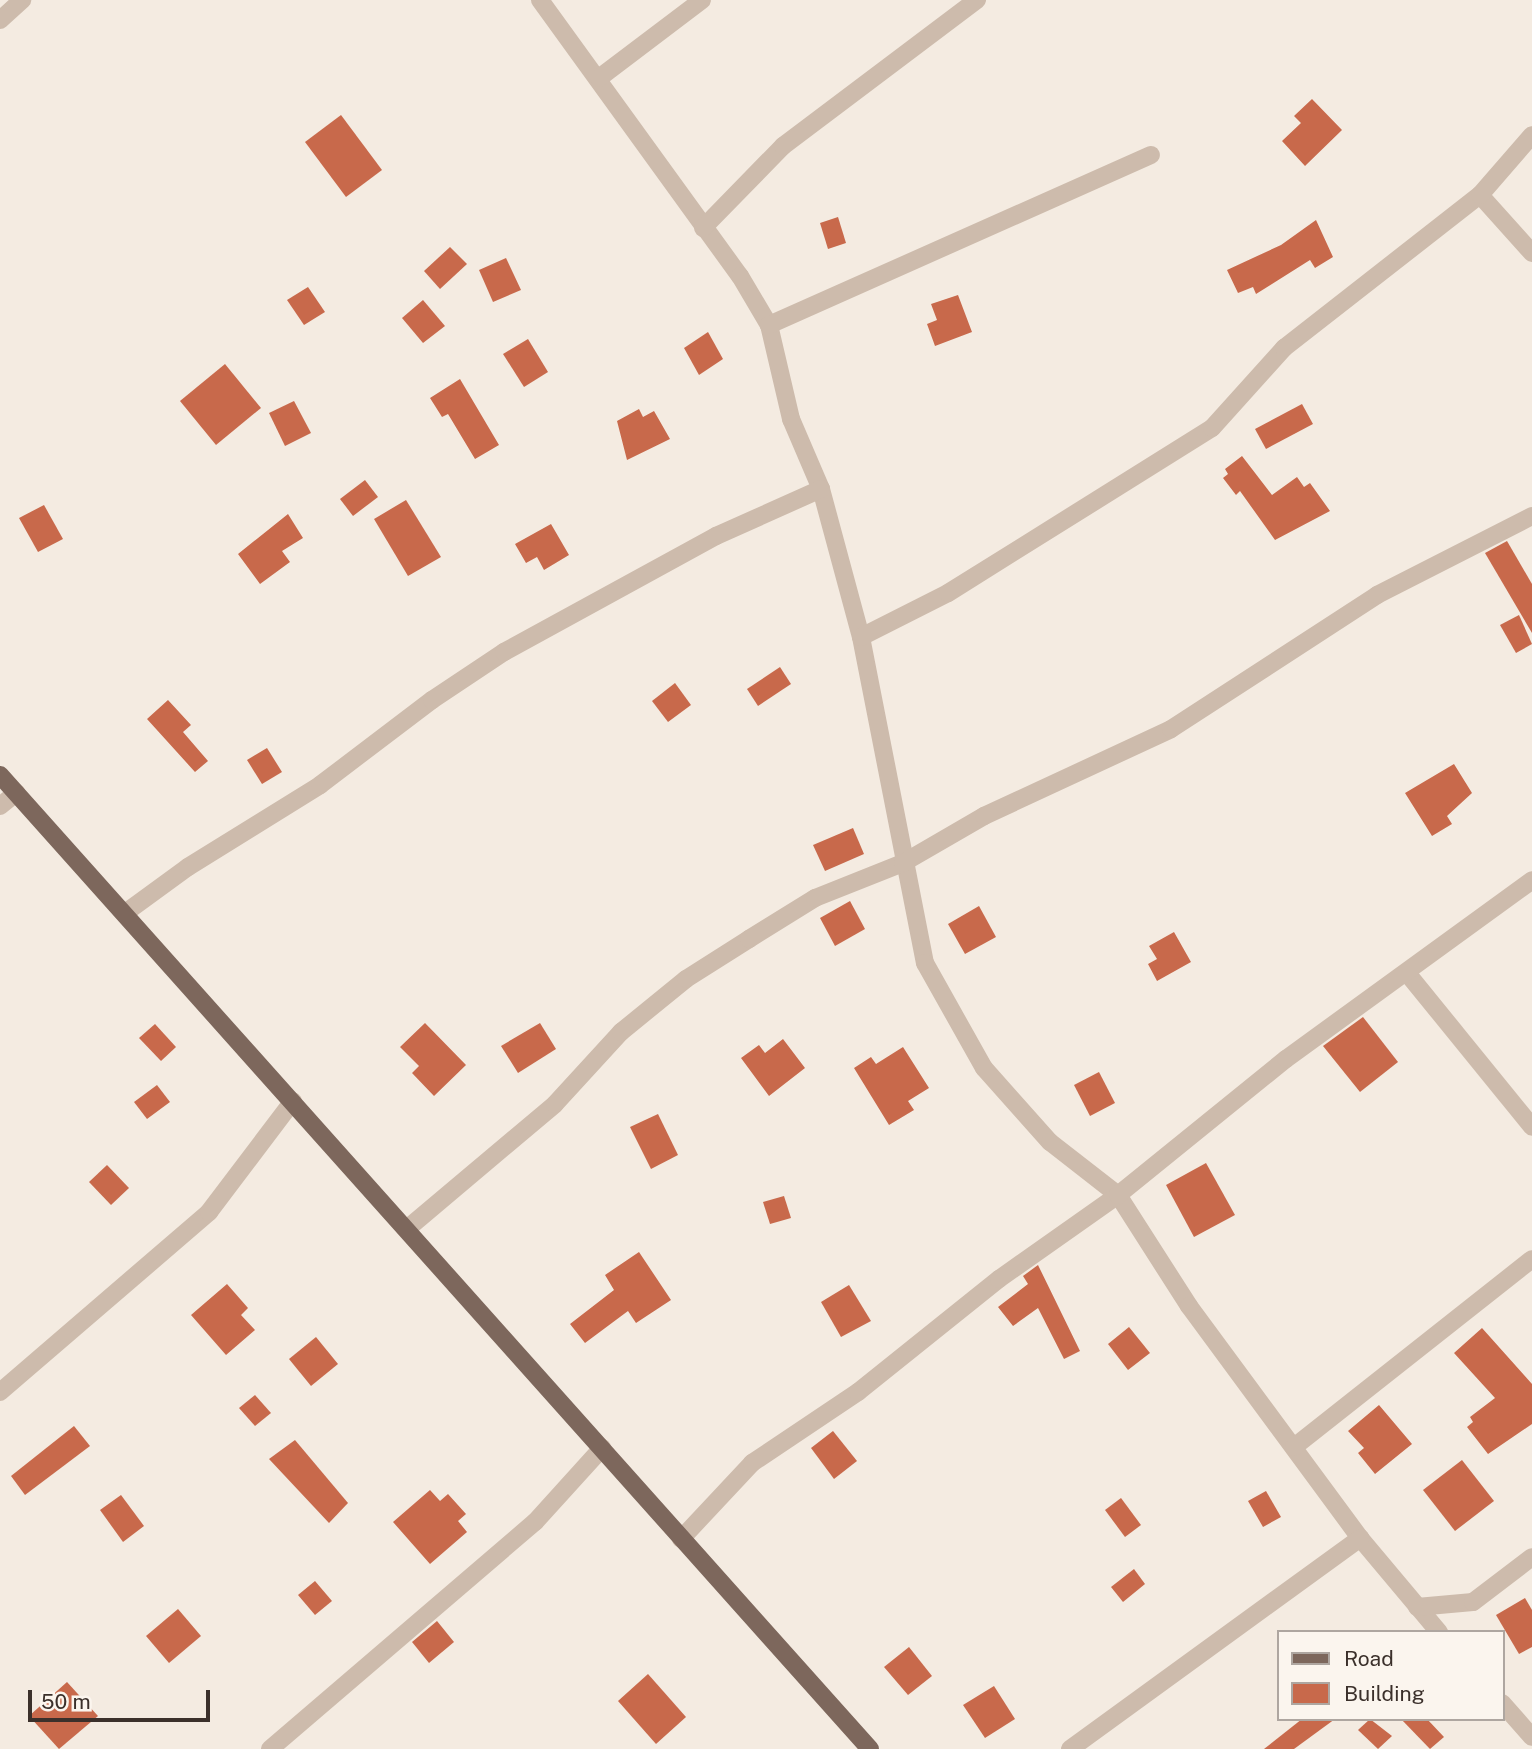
<!DOCTYPE html>
<style>
body{margin:0}
#map{position:relative;width:1532px;height:1749px;overflow:hidden;background:#f4ebe1;font-family:"Public Sans",sans-serif}
div>[style]{position:absolute}
[style*='--x']{left:calc(var(--x)*1px);top:calc(var(--y)*1px);width:calc(var(--w)*1px);rotate:calc(var(--a)*1deg)}
.building>*{inset:0;background:#c8694b}
.minor>*{height:18px;margin:-9px;padding:0 9px;transform-origin:9px;border-radius:9px;background:#cdbbac}
.tertiary>*{height:18px;margin:-9px;padding:0 9px;transform-origin:9px;border-radius:9px;background:#cdbbac}
.primary>*{height:18px;margin:-9px;padding:0 9px;transform-origin:9px;border-radius:9px;background:#7d675c}
span{translate:-50% -50%;white-space:nowrap;text-align:center;line-height:1.15;-webkit-text-stroke:7px #fbf5ee;paint-order:stroke}
.legend{position:absolute;left:1277px;top:1630px;width:228px;height:91px;box-sizing:border-box;background:#fbf5ee;border:2px solid #aea6a0;margin:0;padding:9px 12px;list-style:none;font-size:21px;color:#3b302b}
.legend li{display:flex;align-items:center;gap:14px;height:35px}
.legend b{width:35px;border:2px solid #aea6a0}
.scale{position:absolute;left:28px;top:1690px;width:182px;height:32px;box-sizing:border-box;border:4px solid #3b302b;border-top:0;padding-left:9px;font-size:21px;line-height:24px;white-space:nowrap;color:#3b302b;-webkit-text-stroke:5px #fbf5ee;paint-order:stroke}
</style>
<div id="map">
<div class="building">
<i style="clip-path:polygon(1312px 99px,1342px 130px,1305px 166px,1282px 141px,1301px 123px,1294px 116px)"></i>
<i style="clip-path:polygon(341px 115px,382px 170px,346px 197px,305px 142px)"></i>
<i style="clip-path:polygon(838px 217px,846px 243px,828px 249px,820px 223px)"></i>
<i style="clip-path:polygon(1316px 220px,1333px 257px,1315px 268px,1310px 260px,1256px 294px,1253px 287px,1238px 293px,1227px 270px,1281px 245px)"></i>
<i style="clip-path:polygon(450px 247px,467px 264px,440px 289px,424px 271px)"></i>
<i style="clip-path:polygon(506px 258px,521px 290px,493px 302px,479px 270px)"></i>
<i style="clip-path:polygon(308px 287px,325px 312px,304px 325px,287px 300px)"></i>
<i style="clip-path:polygon(958px 295px,972px 332px,935px 346px,927px 324px,937px 320px,931px 304px)"></i>
<i style="clip-path:polygon(423px 300px,445px 326px,423px 343px,402px 318px)"></i>
<i style="clip-path:polygon(708px 332px,723px 359px,699px 375px,684px 348px)"></i>
<i style="clip-path:polygon(528px 339px,548px 372px,524px 387px,503px 354px)"></i>
<i style="clip-path:polygon(225px 364px,261px 408px,216px 445px,180px 401px)"></i>
<i style="clip-path:polygon(460px 379px,499px 445px,475px 459px,448px 414px,442px 417px,430px 398px)"></i>
<i style="clip-path:polygon(294px 401px,311px 433px,285px 446px,269px 413px)"></i>
<i style="clip-path:polygon(1302px 404px,1313px 424px,1266px 449px,1255px 429px)"></i>
<i style="clip-path:polygon(639px 409px,643px 417px,654px 411px,670px 439px,627px 460px,617px 421px)"></i>
<i style="clip-path:polygon(1242px 456px,1272px 495px,1297px 477px,1304px 487px,1310px 483px,1330px 511px,1275px 540px,1240px 491px,1236px 495px,1223px 478px,1228px 474px,1225px 469px)"></i>
<i style="clip-path:polygon(365px 480px,378px 497px,353px 516px,340px 499px)"></i>
<i style="clip-path:polygon(406px 500px,441px 557px,408px 576px,374px 519px)"></i>
<i style="clip-path:polygon(44px 505px,63px 539px,38px 552px,19px 518px)"></i>
<i style="clip-path:polygon(288px 514px,303px 538px,282px 551px,290px 562px,260px 584px,238px 554px)"></i>
<i style="clip-path:polygon(551px 524px,569px 555px,544px 570px,537px 557px,526px 563px,515px 544px)"></i>
<i style="clip-path:polygon(1507px 541px,1532px 584px,1532px 633px,1485px 553px)"></i>
<i style="clip-path:polygon(1519px 615px,1532px 644px,1516px 653px,1500px 625px)"></i>
<i style="clip-path:polygon(780px 667px,791px 684px,758px 706px,747px 689px)"></i>
<i style="clip-path:polygon(675px 683px,691px 705px,668px 722px,652px 701px)"></i>
<i style="clip-path:polygon(168px 700px,191px 725px,183px 732px,208px 761px,195px 772px,147px 719px)"></i>
<i style="clip-path:polygon(267px 748px,282px 772px,262px 784px,247px 760px)"></i>
<i style="clip-path:polygon(1454px 764px,1472px 793px,1447px 816px,1452px 824px,1432px 836px,1405px 793px)"></i>
<i style="clip-path:polygon(853px 828px,864px 854px,825px 871px,813px 845px)"></i>
<i style="clip-path:polygon(850px 901px,865px 929px,835px 946px,820px 918px)"></i>
<i style="clip-path:polygon(979px 906px,996px 937px,965px 954px,948px 924px)"></i>
<i style="clip-path:polygon(1174px 932px,1191px 962px,1157px 981px,1148px 964px,1157px 959px,1149px 946px)"></i>
<i style="clip-path:polygon(1363px 1017px,1398px 1062px,1360px 1092px,1323px 1046px)"></i>
<i style="clip-path:polygon(425px 1023px,466px 1065px,434px 1096px,412px 1073px,419px 1066px,400px 1047px)"></i>
<i style="clip-path:polygon(540px 1023px,556px 1049px,518px 1073px,501px 1046px)"></i>
<i style="clip-path:polygon(155px 1024px,176px 1047px,161px 1061px,139px 1038px)"></i>
<i style="clip-path:polygon(783px 1039px,805px 1068px,769px 1096px,741px 1058px,759px 1045px,765px 1053px)"></i>
<i style="clip-path:polygon(903px 1047px,929px 1088px,908px 1101px,914px 1110px,889px 1125px,854px 1068px,871px 1057px,876px 1064px)"></i>
<i style="clip-path:polygon(1099px 1072px,1115px 1103px,1090px 1116px,1074px 1085px)"></i>
<i style="clip-path:polygon(157px 1085px,170px 1102px,147px 1119px,134px 1102px)"></i>
<i style="clip-path:polygon(658px 1114px,678px 1155px,651px 1169px,630px 1127px)"></i>
<i style="clip-path:polygon(1206px 1163px,1235px 1215px,1194px 1237px,1166px 1185px)"></i>
<i style="clip-path:polygon(107px 1165px,129px 1188px,111px 1205px,89px 1182px)"></i>
<i style="clip-path:polygon(784px 1196px,791px 1218px,770px 1224px,763px 1202px)"></i>
<i style="clip-path:polygon(639px 1252px,671px 1300px,636px 1323px,628px 1311px,585px 1343px,570px 1324px,614px 1290px,605px 1275px)"></i>
<i style="clip-path:polygon(1038px 1265px,1080px 1351px,1064px 1359px,1038px 1308px,1013px 1326px,998px 1307px,1028px 1284px,1023px 1276px)"></i>
<i style="clip-path:polygon(227px 1284px,248px 1308px,241px 1315px,255px 1330px,226px 1355px,191px 1315px)"></i>
<i style="clip-path:polygon(849px 1285px,871px 1321px,841px 1337px,821px 1302px)"></i>
<i style="clip-path:polygon(1129px 1327px,1150px 1353px,1128px 1370px,1108px 1344px)"></i>
<i style="clip-path:polygon(1482px 1328px,1532px 1384px,1532px 1424px,1488px 1454px,1467px 1427px,1473px 1422px,1470px 1417px,1495px 1398px,1454px 1353px)"></i>
<i style="clip-path:polygon(316px 1337px,338px 1364px,311px 1386px,289px 1359px)"></i>
<i style="clip-path:polygon(255px 1395px,271px 1413px,255px 1426px,239px 1408px)"></i>
<i style="clip-path:polygon(1379px 1405px,1412px 1444px,1375px 1474px,1358px 1453px,1364px 1448px,1348px 1431px)"></i>
<i style="clip-path:polygon(74px 1426px,90px 1446px,25px 1495px,11px 1476px)"></i>
<i style="clip-path:polygon(833px 1431px,857px 1461px,834px 1479px,811px 1448px)"></i>
<i style="clip-path:polygon(295px 1440px,348px 1503px,329px 1523px,269px 1459px)"></i>
<i style="clip-path:polygon(1462px 1460px,1494px 1501px,1455px 1531px,1423px 1490px)"></i>
<i style="clip-path:polygon(430px 1490px,440px 1501px,448px 1494px,466px 1514px,458px 1521px,467px 1532px,430px 1564px,393px 1522px)"></i>
<i style="clip-path:polygon(1266px 1491px,1281px 1517px,1263px 1527px,1248px 1501px)"></i>
<i style="clip-path:polygon(121px 1495px,144px 1526px,123px 1542px,100px 1510px)"></i>
<i style="clip-path:polygon(1121px 1498px,1141px 1525px,1125px 1537px,1105px 1510px)"></i>
<i style="clip-path:polygon(1134px 1569px,1145px 1584px,1123px 1602px,1111px 1587px)"></i>
<i style="clip-path:polygon(315px 1581px,332px 1601px,315px 1615px,298px 1595px)"></i>
<i style="clip-path:polygon(1525px 1598px,1532px 1610px,1532px 1647px,1519px 1654px,1496px 1615px)"></i>
<i style="clip-path:polygon(178px 1609px,201px 1636px,169px 1663px,146px 1636px)"></i>
<i style="clip-path:polygon(437px 1621px,454px 1642px,429px 1663px,412px 1642px)"></i>
<i style="clip-path:polygon(909px 1647px,932px 1676px,908px 1695px,884px 1667px)"></i>
<i style="clip-path:polygon(648px 1674px,686px 1717px,656px 1744px,618px 1701px)"></i>
<i style="clip-path:polygon(67px 1682px,98px 1716px,59px 1749px,29px 1716px)"></i>
<i style="clip-path:polygon(994px 1686px,1015px 1719px,985px 1738px,963px 1705px)"></i>
<i style="clip-path:polygon(1302px 1719px,1335px 1719px,1294px 1749px,1264px 1749px)"></i>
<i style="clip-path:polygon(1370px 1719px,1392px 1736px,1378px 1749px,1358px 1730px)"></i>
<i style="clip-path:polygon(1401px 1719px,1427px 1719px,1444px 1737px,1430px 1749px)"></i>
</div>
<div class="minor">
<i style="--x:540;--y:0;--w:341;--a:54.1"></i>
<i style="--x:740;--y:276;--w:57;--a:59.4"></i>
<i style="--x:769;--y:325;--w:97;--a:76.8"></i>
<i style="--x:791;--y:419;--w:76;--a:66.8"></i>
<i style="--x:821;--y:489;--w:153;--a:74.9"></i>
<i style="--x:861;--y:637;--w:332;--a:78.9"></i>
<i style="--x:925;--y:963;--w:120;--a:60.7"></i>
<i style="--x:984;--y:1068;--w:99;--a:48.3"></i>
<i style="--x:1050;--y:1142;--w:86;--a:37.9"></i>
<i style="--x:1118;--y:1195;--w:132;--a:57.4"></i>
<i style="--x:1189;--y:1306;--w:288;--a:53.6"></i>
<i style="--x:1360;--y:1538;--w:123;--a:50"></i>
<i style="--x:0;--y:20;--w:30;--a:-42"></i>
<i style="--x:599;--y:78;--w:129;--a:-37.1"></i>
<i style="--x:1480;--y:195;--w:78;--a:48.1"></i>
<i style="--x:703;--y:228;--w:115;--a:-45.7"></i>
<i style="--x:783;--y:146;--w:243;--a:-37"></i>
<i style="--x:769;--y:325;--w:418;--a:-24"></i>
<i style="--x:861;--y:637;--w:97;--a:-26.8"></i>
<i style="--x:948;--y:593;--w:311;--a:-32"></i>
<i style="--x:1212;--y:428;--w:108;--a:-48"></i>
<i style="--x:1284;--y:348;--w:249;--a:-38"></i>
<i style="--x:1480;--y:195;--w:79;--a:-49.1"></i>
<i style="--x:0;--y:806;--w:21;--a:-39"></i>
<i style="--x:125;--y:913;--w:78;--a:-36.1"></i>
<i style="--x:188;--y:867;--w:155;--a:-31.8"></i>
<i style="--x:320;--y:785;--w:141;--a:-37.2"></i>
<i style="--x:432;--y:700;--w:87;--a:-33.7"></i>
<i style="--x:504;--y:652;--w:242;--a:-28.7"></i>
<i style="--x:716;--y:536;--w:115;--a:-24.1"></i>
<i style="--x:1407;--y:973;--w:198;--a:50.9"></i>
<i style="--x:408;--y:1228;--w:192;--a:-40.1"></i>
<i style="--x:555;--y:1104;--w:98;--a:-47.5"></i>
<i style="--x:621;--y:1032;--w:84;--a:-39.2"></i>
<i style="--x:686;--y:979;--w:75;--a:-32.4"></i>
<i style="--x:749;--y:939;--w:78;--a:-31.8"></i>
<i style="--x:815;--y:898;--w:95;--a:-21.7"></i>
<i style="--x:903;--y:863;--w:94;--a:-30.1"></i>
<i style="--x:984;--y:816;--w:206;--a:-24.9"></i>
<i style="--x:1171;--y:729;--w:246;--a:-33"></i>
<i style="--x:1377;--y:595;--w:174;--a:-27"></i>
<i style="--x:1294;--y:1447;--w:303;--a:-38.3"></i>
<i style="--x:681;--y:1539;--w:104;--a:-46.9"></i>
<i style="--x:752;--y:1463;--w:128;--a:-33.8"></i>
<i style="--x:858;--y:1392;--w:181;--a:-38.7"></i>
<i style="--x:999;--y:1279;--w:146;--a:-35.2"></i>
<i style="--x:1118;--y:1195;--w:216;--a:-39"></i>
<i style="--x:1286;--y:1059;--w:304;--a:-36"></i>
<i style="--x:1417;--y:1607;--w:56;--a:-5.1"></i>
<i style="--x:1473;--y:1602;--w:74;--a:-37.3"></i>
<i style="--x:1502;--y:1703;--w:45;--a:48.6"></i>
<i style="--x:270;--y:1749;--w:349;--a:-40.6"></i>
<i style="--x:535;--y:1522;--w:100;--a:-47.8"></i>
<i style="--x:1070;--y:1749;--w:359;--a:-36"></i>
</div>
<div class="tertiary">
<i style="--x:0;--y:1392;--w:276;--a:-40.7"></i>
<i style="--x:209;--y:1212;--w:139;--a:-52.9"></i>
</div>
<div class="primary">
<i style="--x:0;--y:775;--w:1306;--a:48.23"></i>
</div>
<ul class="legend">
<li><b style="height:9px;background:#7d675c"></b>Road</li>
<li><b style="height:19px;background:#c8694b"></b>Building</li>
</ul>
<div class="scale">50 m</div>
</div>
